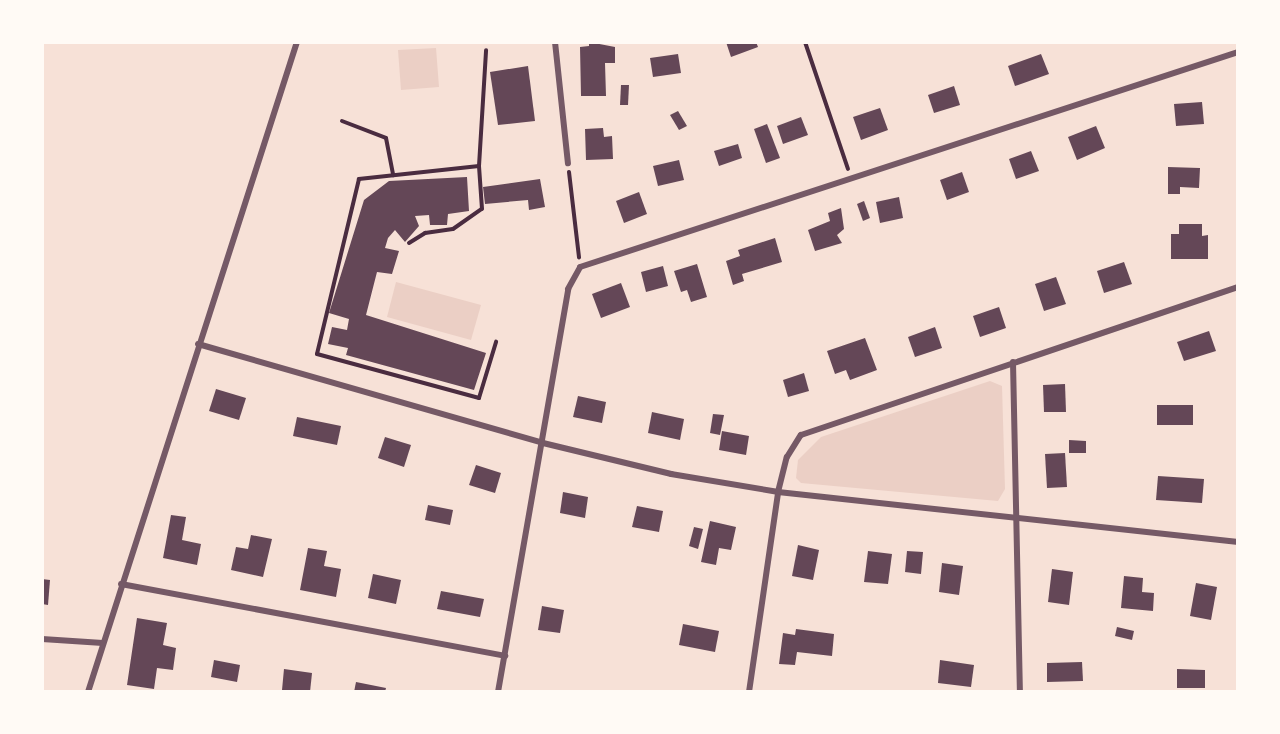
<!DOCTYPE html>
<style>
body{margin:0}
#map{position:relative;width:1280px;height:734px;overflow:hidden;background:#f7e1d7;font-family:Signika,sans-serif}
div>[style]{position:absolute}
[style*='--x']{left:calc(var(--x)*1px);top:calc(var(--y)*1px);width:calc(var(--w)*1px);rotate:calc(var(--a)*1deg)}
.green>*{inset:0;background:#ebcfc5}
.building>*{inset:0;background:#644757}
.path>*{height:4px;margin:-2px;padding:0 2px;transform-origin:2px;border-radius:2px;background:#4a2c40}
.minor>*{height:6px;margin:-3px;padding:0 3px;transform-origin:3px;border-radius:3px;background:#755966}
span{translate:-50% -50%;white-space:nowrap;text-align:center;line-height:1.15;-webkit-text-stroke:4.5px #fffaf5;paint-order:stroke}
.frame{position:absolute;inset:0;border:44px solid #fffaf5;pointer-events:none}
</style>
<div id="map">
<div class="green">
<i style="clip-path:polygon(436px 48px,439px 87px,401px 90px,398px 50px)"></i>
<i style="clip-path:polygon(396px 282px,481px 305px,471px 340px,387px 317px)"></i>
<i style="clip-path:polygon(990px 381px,1002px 386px,1005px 489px,998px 501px,801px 483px,796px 478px,798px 460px,821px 437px)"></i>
</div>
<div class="building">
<i style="clip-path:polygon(589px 42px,615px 47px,615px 63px,605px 63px,606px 96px,581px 96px,580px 47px,589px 46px)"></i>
<i style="clip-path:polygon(726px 42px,756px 42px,758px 47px,731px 57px)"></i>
<i style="clip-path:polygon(678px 54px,681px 73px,653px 77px,650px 58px)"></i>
<i style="clip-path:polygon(1041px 54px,1049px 74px,1015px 86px,1008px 66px)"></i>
<i style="clip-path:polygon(528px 66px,535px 121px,498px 125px,490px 72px)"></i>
<i style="clip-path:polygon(621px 85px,629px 85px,628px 105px,620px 105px)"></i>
<i style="clip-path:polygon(954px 86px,960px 105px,934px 113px,928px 95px)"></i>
<i style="clip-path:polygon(1202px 102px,1204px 124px,1176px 126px,1174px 104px)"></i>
<i style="clip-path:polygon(880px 108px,888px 130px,861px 140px,853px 117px)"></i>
<i style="clip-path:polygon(678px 111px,687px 126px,679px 130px,670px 115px)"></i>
<i style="clip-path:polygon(801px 117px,808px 135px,783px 144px,777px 126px)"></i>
<i style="clip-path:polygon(767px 124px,780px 158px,766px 163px,754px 129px)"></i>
<i style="clip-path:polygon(1096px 126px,1105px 148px,1077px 160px,1068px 137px)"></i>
<i style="clip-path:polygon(603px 128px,604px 137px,612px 136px,613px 159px,586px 160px,585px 129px)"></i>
<i style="clip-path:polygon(738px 144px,742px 158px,719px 166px,714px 151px)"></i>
<i style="clip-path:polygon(1031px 151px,1039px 171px,1016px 179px,1009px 159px)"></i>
<i style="clip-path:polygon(679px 160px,684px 180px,658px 186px,653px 166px)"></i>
<i style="clip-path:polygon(1168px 167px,1200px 168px,1199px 188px,1180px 187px,1180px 194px,1168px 194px)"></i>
<i style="clip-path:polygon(962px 172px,969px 192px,947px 200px,940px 180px)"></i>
<i style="clip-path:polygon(467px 177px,469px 211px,448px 214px,447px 225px,430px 225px,429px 215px,415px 216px,419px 226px,405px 242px,395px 230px,388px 238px,385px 248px,399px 251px,392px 274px,377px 272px,366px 315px,486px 353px,474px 390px,346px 355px,348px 348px,328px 344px,332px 327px,347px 330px,349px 319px,329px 313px,364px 200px,389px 181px)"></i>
<i style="clip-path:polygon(540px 179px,545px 207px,529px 210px,528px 200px,485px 204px,483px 187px)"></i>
<i style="clip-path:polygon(639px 192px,647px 214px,624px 223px,616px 201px)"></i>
<i style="clip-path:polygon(899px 197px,903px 218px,880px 223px,876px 202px)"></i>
<i style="clip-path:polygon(864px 201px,870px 218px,863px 221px,857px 204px)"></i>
<i style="clip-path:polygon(841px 208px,844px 229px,837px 235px,842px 243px,815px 251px,808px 230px,830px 221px,828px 213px)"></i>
<i style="clip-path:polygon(1179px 224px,1202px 224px,1202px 236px,1208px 235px,1208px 259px,1171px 259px,1171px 234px,1179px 234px)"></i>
<i style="clip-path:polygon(775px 238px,782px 262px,742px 274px,744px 281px,733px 285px,726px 261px,740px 256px,738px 250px)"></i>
<i style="clip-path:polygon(1124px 262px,1132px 284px,1104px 293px,1097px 271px)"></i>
<i style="clip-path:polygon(697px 264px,707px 297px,691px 302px,687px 290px,681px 292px,674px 271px)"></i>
<i style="clip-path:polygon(663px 266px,668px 286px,646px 292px,641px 272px)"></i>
<i style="clip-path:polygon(1056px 277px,1066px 304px,1044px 311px,1035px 284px)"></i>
<i style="clip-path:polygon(621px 283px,630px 307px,601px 318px,592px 294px)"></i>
<i style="clip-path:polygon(999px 307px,1006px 328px,980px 337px,973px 316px)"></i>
<i style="clip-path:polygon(935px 327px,942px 348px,915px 357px,908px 337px)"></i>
<i style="clip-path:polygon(1209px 331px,1216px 351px,1184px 361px,1177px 342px)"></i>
<i style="clip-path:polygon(865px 338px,877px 370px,850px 380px,846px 370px,835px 374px,827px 351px)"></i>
<i style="clip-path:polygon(804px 373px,809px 391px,788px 397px,783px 380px)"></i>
<i style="clip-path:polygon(1065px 384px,1066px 412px,1044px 412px,1043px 385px)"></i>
<i style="clip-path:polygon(216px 389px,246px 398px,239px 420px,209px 411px)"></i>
<i style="clip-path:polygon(578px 396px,606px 402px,602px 423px,573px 417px)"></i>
<i style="clip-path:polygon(1157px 405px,1193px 405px,1193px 425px,1157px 425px)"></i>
<i style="clip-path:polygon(652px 412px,684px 419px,680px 440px,648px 433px)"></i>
<i style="clip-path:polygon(713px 414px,724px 415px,720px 435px,710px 433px)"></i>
<i style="clip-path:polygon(297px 417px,341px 426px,337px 445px,293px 436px)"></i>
<i style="clip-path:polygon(722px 431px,749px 436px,746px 455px,719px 450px)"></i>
<i style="clip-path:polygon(385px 437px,411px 445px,404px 467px,378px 458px)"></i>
<i style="clip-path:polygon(1069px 440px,1086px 441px,1086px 453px,1069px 453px)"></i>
<i style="clip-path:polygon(1065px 453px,1067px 487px,1047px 488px,1045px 454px)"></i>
<i style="clip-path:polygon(476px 465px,501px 473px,495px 493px,469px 485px)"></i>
<i style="clip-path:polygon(1158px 476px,1204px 479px,1202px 503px,1156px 500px)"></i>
<i style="clip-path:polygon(563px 492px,588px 497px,585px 518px,560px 513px)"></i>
<i style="clip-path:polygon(428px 505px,453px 510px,450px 525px,425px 520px)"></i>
<i style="clip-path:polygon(637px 506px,663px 511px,659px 532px,632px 527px)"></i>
<i style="clip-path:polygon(171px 515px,186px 517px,182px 540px,201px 544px,197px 565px,163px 558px)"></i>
<i style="clip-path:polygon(710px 521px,736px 527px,731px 550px,719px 548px,716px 565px,701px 562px)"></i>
<i style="clip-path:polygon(694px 527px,703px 529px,698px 549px,689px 546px)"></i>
<i style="clip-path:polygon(251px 535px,272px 539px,263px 577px,231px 570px,236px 547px,248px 549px)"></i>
<i style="clip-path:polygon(798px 545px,819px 550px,813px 580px,792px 576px)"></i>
<i style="clip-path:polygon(308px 548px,327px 551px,324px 566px,341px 569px,336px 597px,300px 590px)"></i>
<i style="clip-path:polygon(868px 551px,892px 554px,888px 584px,864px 582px)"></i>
<i style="clip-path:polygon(907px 551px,923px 552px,921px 574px,905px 572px)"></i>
<i style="clip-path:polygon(942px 563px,963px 566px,959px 595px,939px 592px)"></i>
<i style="clip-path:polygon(1052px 569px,1073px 572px,1069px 605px,1048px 602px)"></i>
<i style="clip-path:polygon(373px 574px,401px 580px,396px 604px,368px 598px)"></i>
<i style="clip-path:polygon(1124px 576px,1143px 578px,1142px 592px,1154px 593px,1153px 611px,1121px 608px)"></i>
<i style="clip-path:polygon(42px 579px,50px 580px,48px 605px,42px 604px)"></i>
<i style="clip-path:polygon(1196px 583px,1217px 587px,1211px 620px,1190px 616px)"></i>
<i style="clip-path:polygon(441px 591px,484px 599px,480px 617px,437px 609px)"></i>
<i style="clip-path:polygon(542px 606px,564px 610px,560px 633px,538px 630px)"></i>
<i style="clip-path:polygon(137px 618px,167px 623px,163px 645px,176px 648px,173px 670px,157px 668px,154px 689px,127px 685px)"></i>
<i style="clip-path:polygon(683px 624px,719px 631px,715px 652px,679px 645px)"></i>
<i style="clip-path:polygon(1117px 627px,1134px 631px,1132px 640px,1115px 636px)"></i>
<i style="clip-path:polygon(796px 629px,834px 634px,832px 656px,797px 652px,795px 665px,779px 664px,783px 633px,795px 635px)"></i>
<i style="clip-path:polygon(214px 660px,240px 665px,237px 682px,211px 677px)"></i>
<i style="clip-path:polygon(940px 660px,974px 665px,971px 687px,938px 683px)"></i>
<i style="clip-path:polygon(1082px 662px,1083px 681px,1047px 682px,1047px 663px)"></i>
<i style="clip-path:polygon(284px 669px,312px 673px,310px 692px,282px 690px)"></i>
<i style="clip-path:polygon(1177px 669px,1205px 670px,1205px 688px,1177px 688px)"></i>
<i style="clip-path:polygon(356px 682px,386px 688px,385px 692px,354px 692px)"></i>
</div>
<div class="path">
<i style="--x:805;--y:42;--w:134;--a:71.3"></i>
<i style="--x:342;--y:121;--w:47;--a:21.1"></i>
<i style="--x:386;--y:138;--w:38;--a:79"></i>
<i style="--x:479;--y:166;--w:116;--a:-86.5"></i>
<i style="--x:569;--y:172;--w:86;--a:83.3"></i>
<i style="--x:409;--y:243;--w:19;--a:-32"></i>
<i style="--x:425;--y:233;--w:28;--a:-8"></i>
<i style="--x:453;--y:229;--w:35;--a:-35"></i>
<i style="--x:482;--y:209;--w:43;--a:-94"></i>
<i style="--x:479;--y:166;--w:121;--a:173.8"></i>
<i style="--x:359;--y:179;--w:180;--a:103.5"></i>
<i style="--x:317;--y:354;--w:168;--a:15.2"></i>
<i style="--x:479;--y:398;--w:59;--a:-73.1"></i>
</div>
<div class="minor">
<i style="--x:555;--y:42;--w:122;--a:83.9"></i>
<i style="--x:198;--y:344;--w:359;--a:16"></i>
<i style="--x:543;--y:443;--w:132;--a:13.6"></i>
<i style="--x:671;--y:474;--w:109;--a:9.5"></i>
<i style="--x:778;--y:492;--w:463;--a:6.2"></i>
<i style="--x:1013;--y:362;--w:330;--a:88.8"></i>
<i style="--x:121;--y:584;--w:391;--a:10.6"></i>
<i style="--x:42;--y:639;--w:61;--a:3.8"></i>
<i style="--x:88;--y:692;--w:683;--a:-72.18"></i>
<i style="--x:498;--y:692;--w:409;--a:-80.1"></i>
<i style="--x:568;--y:289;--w:25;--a:-61"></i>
<i style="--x:580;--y:267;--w:692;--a:-18.09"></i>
<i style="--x:749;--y:692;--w:202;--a:-81.7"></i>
<i style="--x:778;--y:492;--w:36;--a:-76"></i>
<i style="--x:787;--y:457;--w:26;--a:-58"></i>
<i style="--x:801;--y:435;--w:461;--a:-18.7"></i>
</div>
<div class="frame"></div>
</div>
